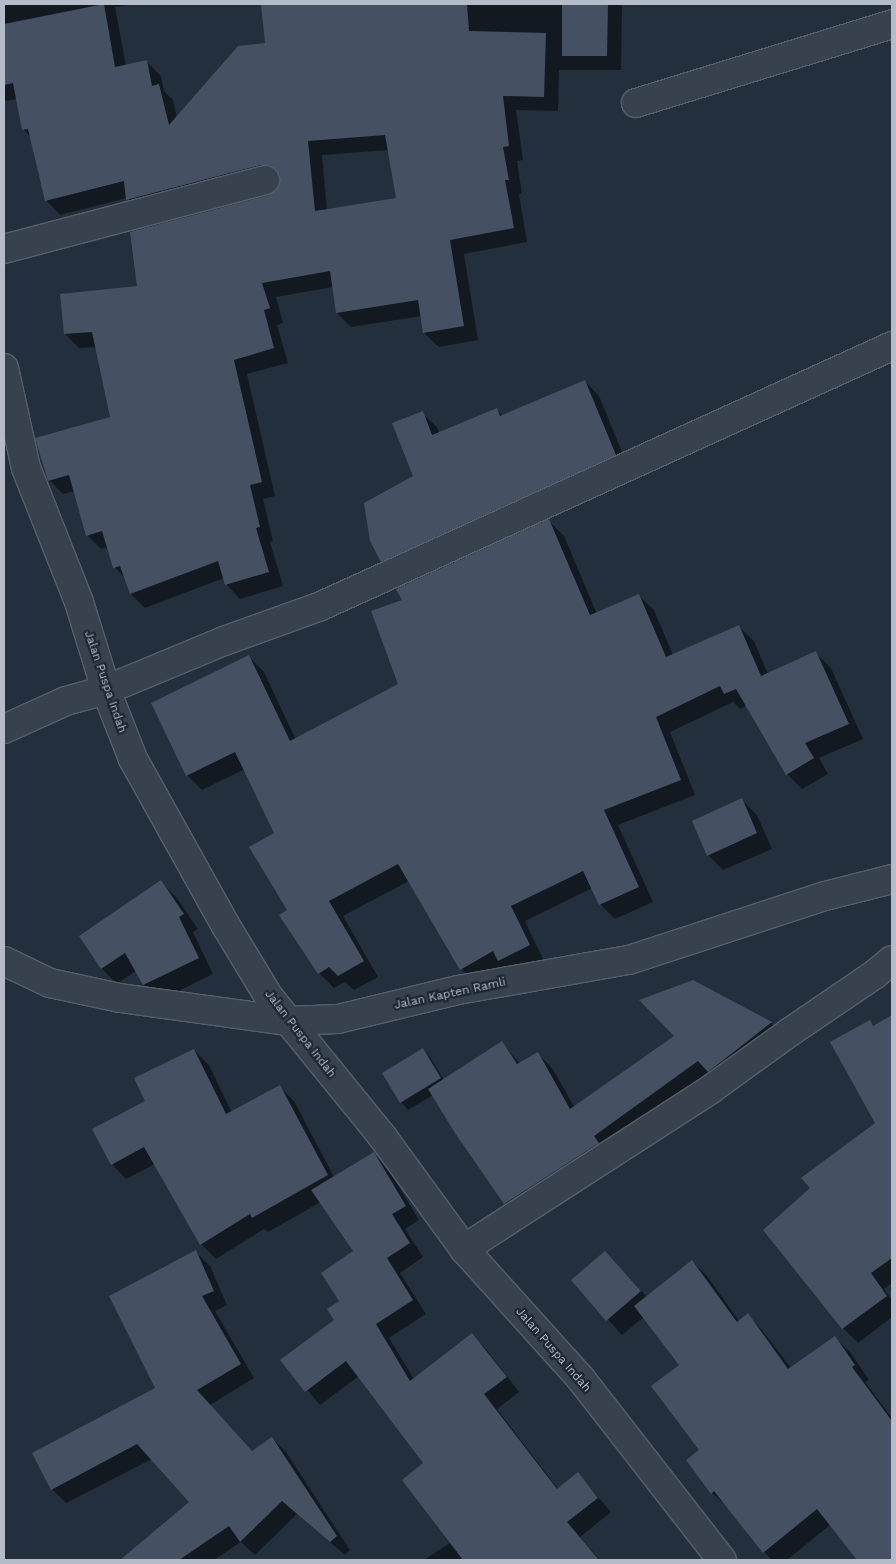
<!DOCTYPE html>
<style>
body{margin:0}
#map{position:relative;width:896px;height:1564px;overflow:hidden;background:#242f3e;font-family:"Work Sans",sans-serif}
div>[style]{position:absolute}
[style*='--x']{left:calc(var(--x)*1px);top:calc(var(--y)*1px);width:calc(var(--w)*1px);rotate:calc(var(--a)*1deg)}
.shadow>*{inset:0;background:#0007}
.building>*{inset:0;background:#455162}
.roads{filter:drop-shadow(1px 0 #565f6c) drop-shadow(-1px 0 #565f6c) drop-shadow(0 1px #565f6c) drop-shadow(0 -1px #565f6c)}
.minor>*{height:28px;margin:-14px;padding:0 14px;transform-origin:14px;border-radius:14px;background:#38414e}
span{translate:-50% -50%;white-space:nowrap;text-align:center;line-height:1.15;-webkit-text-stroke:4.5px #1d2633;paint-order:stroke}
.street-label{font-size:12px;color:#b4bcc9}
.frame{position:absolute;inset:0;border:5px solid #b4bcc9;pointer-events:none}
</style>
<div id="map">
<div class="shadow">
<i style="clip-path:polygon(evenodd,5px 4px,137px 4px,115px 7px,126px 66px,147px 62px,161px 76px,164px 91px,173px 100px,177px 118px,266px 45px,262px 4px,622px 4px,621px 70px,559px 70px,558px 111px,516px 110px,523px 160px,517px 161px,522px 194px,519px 194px,527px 242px,464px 254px,478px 340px,439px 347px,424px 333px,422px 316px,351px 327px,337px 313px,333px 287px,276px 297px,283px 323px,277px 325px,288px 363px,247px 374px,275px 496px,263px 499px,273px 541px,270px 542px,283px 586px,240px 599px,226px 584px,224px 578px,145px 608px,131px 594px,125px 578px,115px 567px,108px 547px,101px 549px,87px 535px,75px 491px,63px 494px,49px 480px,111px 418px,96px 347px,79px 348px,65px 334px,138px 287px,277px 192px,281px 185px,281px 179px,142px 214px,127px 198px,60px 215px,46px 200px,31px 138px,23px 129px,17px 99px,4px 101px,5px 4px,389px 150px,398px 199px,327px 210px,322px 155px,389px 150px)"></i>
<i style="clip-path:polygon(585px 381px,599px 396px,629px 469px,396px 575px,382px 561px,415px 476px,422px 413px,437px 427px,439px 433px,496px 409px,503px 416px)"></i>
<i style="clip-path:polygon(549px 521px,564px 536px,597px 614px,639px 596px,654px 610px,673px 655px,739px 627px,754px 641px,768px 674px,816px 653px,831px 668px,863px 739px,819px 758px,828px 774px,802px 789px,787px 774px,747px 705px,740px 709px,733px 702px,670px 732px,695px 795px,618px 825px,653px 902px,615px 919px,600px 904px,592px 888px,525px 921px,544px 961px,514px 976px,506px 967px,476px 984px,461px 969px,409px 881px,343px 916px,378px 977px,354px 990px,345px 982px,334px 988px,319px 973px,281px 916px,288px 911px,276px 833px,245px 769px,202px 790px,187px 775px,249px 657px,264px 672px,296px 740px,399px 684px,404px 601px)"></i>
<i style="clip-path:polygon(742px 800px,757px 815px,772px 849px,723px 870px,708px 855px)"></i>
<i style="clip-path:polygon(161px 882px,176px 897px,198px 929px,193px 932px,213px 974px,160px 1000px,144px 985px,137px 970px,117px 984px,102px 969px,81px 936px)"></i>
<i style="clip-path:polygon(892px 1017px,892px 1283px,884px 1289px,892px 1300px,892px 1317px,858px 1343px,843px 1328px,764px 1230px,812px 1188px,876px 1123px,869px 1022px,874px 1027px)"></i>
<i style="clip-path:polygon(771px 1023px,785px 1036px,520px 1218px,505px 1203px,456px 1133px,433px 1095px,408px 1110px,401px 1102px,423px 1049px,430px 1057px,444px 1080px,502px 1043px,520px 1064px,538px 1054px,552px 1068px,575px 1108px,676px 1036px)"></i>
<i style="clip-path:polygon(194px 1050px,209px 1065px,232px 1113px,280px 1087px,294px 1101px,334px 1177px,373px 1153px,387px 1167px,419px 1220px,405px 1229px,423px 1257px,400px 1273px,426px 1314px,389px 1338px,414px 1379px,472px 1335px,486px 1349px,519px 1392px,497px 1409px,558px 1489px,578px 1474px,611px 1512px,580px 1537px,600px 1560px,424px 1560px,451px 1542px,424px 1463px,359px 1376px,320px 1405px,282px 1360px,335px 1320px,355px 1252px,321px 1202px,268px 1232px,264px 1229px,216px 1259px,201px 1244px,155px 1164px,126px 1179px,112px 1164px,147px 1101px)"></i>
<i style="clip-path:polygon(196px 1252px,210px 1266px,227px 1305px,215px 1311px,254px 1378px,210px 1405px,252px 1452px,272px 1438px,286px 1452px,350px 1550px,345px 1555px,297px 1514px,255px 1555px,241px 1542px,214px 1560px,122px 1560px,191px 1502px,152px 1459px,66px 1503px,52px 1489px,157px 1389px)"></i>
<i style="clip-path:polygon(605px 1252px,647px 1297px,692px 1261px,707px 1276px,739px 1321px,748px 1315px,762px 1330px,791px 1368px,835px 1338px,850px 1352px,869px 1380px,865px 1382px,892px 1418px,892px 1560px,858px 1560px,830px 1525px,787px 1560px,772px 1560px,764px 1552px,728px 1507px,712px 1493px,681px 1365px,644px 1317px,622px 1335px,573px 1280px)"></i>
</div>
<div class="building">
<i style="clip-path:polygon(evenodd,104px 4px,115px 67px,147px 60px,152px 86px,159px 84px,169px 125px,238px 46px,265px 43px,261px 4px,467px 4px,469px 31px,546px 33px,544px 97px,503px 96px,509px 146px,503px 147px,509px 180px,505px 180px,514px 228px,450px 240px,464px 326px,423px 333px,418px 300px,336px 313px,330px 271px,262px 283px,270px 308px,264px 310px,274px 348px,234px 360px,262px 482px,250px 485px,260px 527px,256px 528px,269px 572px,225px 585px,218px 561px,130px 594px,120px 566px,113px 568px,102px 531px,86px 536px,69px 475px,48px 481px,35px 438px,110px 417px,92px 332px,64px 334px,60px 294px,137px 286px,130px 232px,269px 195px,276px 191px,280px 184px,280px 176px,276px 169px,270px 165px,261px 165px,126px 200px,124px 181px,45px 201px,28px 129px,22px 130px,13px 83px,4px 85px,4px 24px,104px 4px,385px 135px,396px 198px,315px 211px,308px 141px,385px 135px)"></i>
<i style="clip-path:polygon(562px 4px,608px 4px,607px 56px,562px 56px)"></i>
<i style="clip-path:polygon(585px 380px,616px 455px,381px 562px,370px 541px,364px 503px,413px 476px,392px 423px,423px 411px,432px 435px,497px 408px,500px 416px)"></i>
<i style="clip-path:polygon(549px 519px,590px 615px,639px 594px,666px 657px,739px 625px,761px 676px,816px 651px,849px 724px,805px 743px,814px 758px,786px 775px,736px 689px,724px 694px,720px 686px,656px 717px,681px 780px,604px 810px,639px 887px,599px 905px,583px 871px,511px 906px,530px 945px,498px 961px,493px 951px,460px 970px,398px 864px,329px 901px,364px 961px,338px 976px,329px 967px,318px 974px,279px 915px,287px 910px,249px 847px,274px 833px,235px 752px,186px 776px,151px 703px,249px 655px,290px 741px,398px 684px,371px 611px,402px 600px,396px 589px)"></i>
<i style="clip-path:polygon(742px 798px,757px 833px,707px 856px,692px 821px)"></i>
<i style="clip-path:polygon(161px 880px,184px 914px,179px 917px,199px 958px,143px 985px,125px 953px,101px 969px,79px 936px)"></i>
<i style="clip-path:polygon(693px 980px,772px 1022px,708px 1072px,698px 1061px,594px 1136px,599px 1143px,504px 1204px,455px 1133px,428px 1089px,502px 1041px,517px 1064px,538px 1052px,570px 1109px,674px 1036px,639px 1000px)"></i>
<i style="clip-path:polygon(892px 1015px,892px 1258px,871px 1273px,887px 1296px,842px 1329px,763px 1230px,810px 1188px,801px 1178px,875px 1123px,830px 1042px,870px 1020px,873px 1026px)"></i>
<i style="clip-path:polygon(423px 1048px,441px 1078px,400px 1103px,382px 1073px)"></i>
<i style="clip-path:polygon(194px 1049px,226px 1114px,280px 1085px,328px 1175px,252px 1218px,250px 1214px,200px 1245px,144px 1147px,111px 1165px,92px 1129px,145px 1101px,134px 1078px)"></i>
<i style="clip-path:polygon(374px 1152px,406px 1206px,392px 1214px,410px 1243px,387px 1258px,413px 1300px,376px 1324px,410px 1381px,472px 1333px,507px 1377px,484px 1394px,557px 1489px,578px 1472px,598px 1498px,567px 1522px,599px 1560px,463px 1560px,402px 1480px,423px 1463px,346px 1361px,305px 1392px,280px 1360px,334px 1320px,327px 1309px,339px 1301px,321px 1273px,353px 1251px,311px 1190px)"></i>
<i style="clip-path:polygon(196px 1250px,214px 1291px,202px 1296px,241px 1364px,197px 1390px,252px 1451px,272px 1437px,337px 1536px,330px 1542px,282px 1501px,240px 1542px,229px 1526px,179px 1560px,120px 1560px,189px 1502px,137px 1444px,51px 1490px,32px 1453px,155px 1388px,109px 1296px)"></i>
<i style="clip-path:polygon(605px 1251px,641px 1291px,606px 1321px,571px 1280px)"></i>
<i style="clip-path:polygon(692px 1260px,737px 1322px,748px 1313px,788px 1369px,835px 1336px,855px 1365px,852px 1367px,892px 1421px,892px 1560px,857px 1560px,817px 1509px,763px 1553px,714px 1491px,711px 1494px,686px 1460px,699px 1450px,651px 1386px,679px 1365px,634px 1306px)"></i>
</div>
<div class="roads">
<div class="minor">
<i style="--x:636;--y:103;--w:268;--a:-17.1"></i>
<i style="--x:4;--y:249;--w:270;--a:-14.8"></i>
<i style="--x:4;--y:368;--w:102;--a:77.6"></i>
<i style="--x:26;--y:468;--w:144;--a:68.4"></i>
<i style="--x:79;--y:602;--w:92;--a:72.9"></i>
<i style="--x:106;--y:690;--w:74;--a:68.6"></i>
<i style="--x:133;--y:759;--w:191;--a:60.9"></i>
<i style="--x:226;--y:926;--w:83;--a:58.8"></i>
<i style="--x:269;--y:997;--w:179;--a:50.9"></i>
<i style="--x:382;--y:1136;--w:140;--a:54"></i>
<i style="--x:464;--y:1249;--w:175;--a:48"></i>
<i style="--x:581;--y:1379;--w:229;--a:52.1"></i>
<i style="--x:4;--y:729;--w:68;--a:-24.3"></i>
<i style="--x:66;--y:701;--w:41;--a:-15.4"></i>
<i style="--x:106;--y:690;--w:128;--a:-22.6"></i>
<i style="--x:224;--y:641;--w:103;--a:-19.8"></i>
<i style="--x:321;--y:606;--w:627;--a:-24.48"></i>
<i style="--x:4;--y:961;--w:51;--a:25.6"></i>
<i style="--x:50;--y:983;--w:72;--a:12.1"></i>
<i style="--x:120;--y:998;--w:170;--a:7.8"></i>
<i style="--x:288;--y:1021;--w:50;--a:-2.3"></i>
<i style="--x:338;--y:1019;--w:123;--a:-13.6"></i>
<i style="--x:458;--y:990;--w:174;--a:-10"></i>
<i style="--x:629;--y:960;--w:206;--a:-18.1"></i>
<i style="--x:825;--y:896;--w:69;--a:-14.2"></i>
<i style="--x:464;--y:1249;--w:294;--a:-32.9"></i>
<i style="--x:711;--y:1089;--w:97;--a:-35.8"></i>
<i style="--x:790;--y:1032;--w:102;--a:-34.2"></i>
<i style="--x:874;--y:975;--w:23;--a:-40"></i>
</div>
</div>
<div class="street-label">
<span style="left:105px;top:682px;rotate:71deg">Jalan Puspa Indah</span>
<span style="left:450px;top:994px;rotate:-12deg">Jalan Kapten Ramli</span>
<span style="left:300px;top:1034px;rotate:52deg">Jalan Puspa Indah</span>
<span style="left:553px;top:1350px;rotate:49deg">Jalan Puspa Indah</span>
</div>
<div class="frame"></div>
</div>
